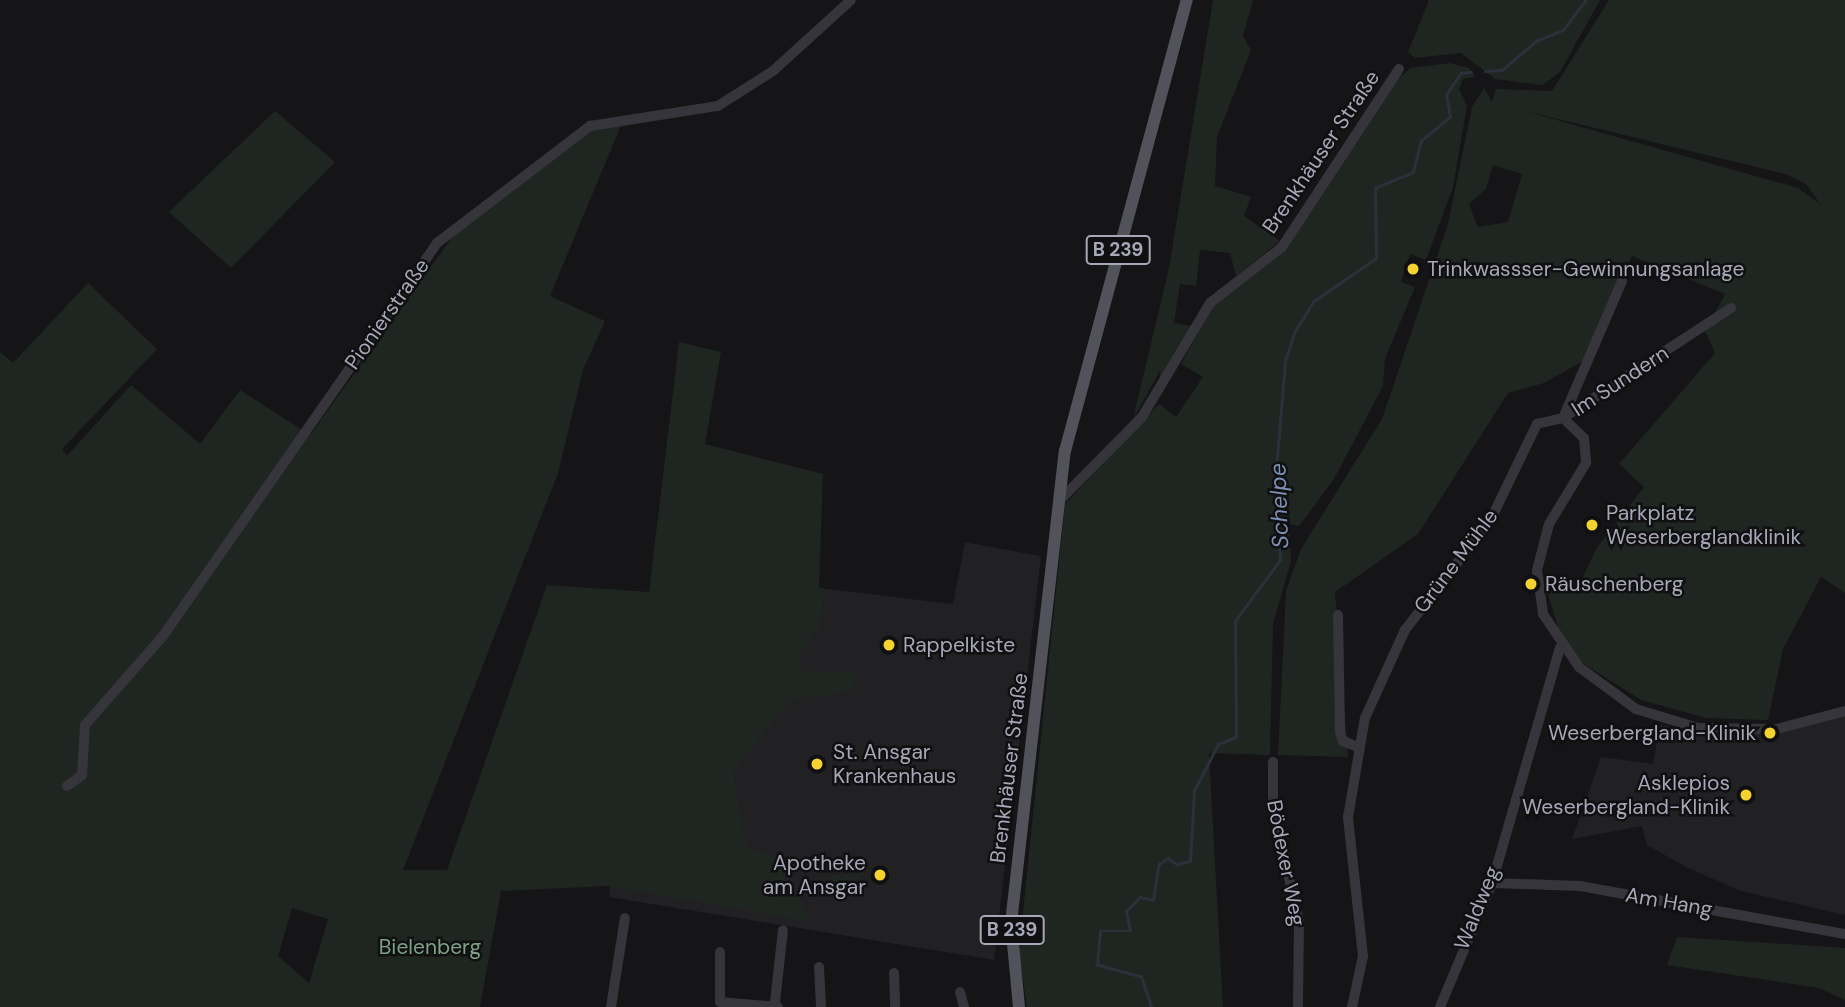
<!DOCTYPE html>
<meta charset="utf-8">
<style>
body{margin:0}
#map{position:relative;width:1845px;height:1007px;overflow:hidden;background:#151416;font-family:"DM Sans",sans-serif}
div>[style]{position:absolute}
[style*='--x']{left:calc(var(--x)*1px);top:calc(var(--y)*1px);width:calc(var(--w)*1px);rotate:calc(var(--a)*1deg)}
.built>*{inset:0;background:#212023}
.green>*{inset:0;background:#1f2621}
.stream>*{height:2.5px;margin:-1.25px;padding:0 1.25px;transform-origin:1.25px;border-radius:1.25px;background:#2b313a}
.minor>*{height:10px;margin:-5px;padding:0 5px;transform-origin:5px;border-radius:5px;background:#35353b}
.major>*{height:12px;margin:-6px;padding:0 6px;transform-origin:6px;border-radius:6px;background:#51525a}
.dots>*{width:19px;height:19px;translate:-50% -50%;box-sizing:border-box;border:4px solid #100f11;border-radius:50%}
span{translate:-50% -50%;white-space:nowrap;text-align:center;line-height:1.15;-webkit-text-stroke:5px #100f11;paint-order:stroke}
.shield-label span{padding:2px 5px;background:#100f11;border:2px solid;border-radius:5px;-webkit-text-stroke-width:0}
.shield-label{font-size:19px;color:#a6a8b7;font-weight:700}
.street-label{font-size:21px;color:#a6a8b7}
.poi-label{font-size:21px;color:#a6a8b7}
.left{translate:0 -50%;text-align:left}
.right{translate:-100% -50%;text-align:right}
.park-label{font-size:21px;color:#7da285}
.water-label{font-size:23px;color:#7c90b2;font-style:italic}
</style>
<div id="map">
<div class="built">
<i style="clip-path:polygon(965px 542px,1041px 556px,994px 960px,609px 897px,613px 818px,819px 588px,953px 604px)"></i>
<i style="clip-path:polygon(1845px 714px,1845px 915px,1741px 891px,1688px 868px,1647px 845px,1642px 826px,1572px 839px,1601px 757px,1653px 764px,1660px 725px,1735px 735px)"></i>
</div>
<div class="green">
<i style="clip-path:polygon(1213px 0,1253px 0,1243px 36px,1251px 50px,1217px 137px,1215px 186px,1251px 197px,1244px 216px,1280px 241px,1236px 276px,1230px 253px,1200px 250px,1196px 286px,1180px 284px,1174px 323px,1191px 326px,1161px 384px,1160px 371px,1133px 419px,1169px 268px)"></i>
<i style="clip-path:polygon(1429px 0,1600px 0,1560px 72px,1543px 85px,1495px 79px,1461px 53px,1415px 58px,1408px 52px)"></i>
<i style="clip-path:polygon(evenodd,1609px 0,1845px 0,1845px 593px,1821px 577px,1783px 649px,1768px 720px,1706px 718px,1641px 700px,1581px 662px,1562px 639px,1544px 582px,1577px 590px,1596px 549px,1644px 487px,1619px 464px,1715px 353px,1705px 332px,1725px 294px,1632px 256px,1583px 361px,1544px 383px,1508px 393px,1418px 534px,1335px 592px,1348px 757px,1278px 755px,1286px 591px,1301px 549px,1382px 419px,1448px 224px,1472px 107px,1484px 88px,1492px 102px,1496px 89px,1552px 91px,1609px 0,1521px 110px,1785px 174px,1806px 184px,1821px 205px,1798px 188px,1521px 110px,1609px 0,1493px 165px,1522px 174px,1508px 222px,1478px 227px,1469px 204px,1486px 189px,1493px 165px)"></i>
<i style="clip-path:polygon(1450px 63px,1469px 68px,1475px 77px,1463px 79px,1459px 89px,1467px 106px,1453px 187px,1426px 260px,1410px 254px,1401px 282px,1415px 287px,1385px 359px,1383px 386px,1334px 479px,1299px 526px,1289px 524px,1291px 561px,1273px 624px,1270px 755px,1209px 753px,1223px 1007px,1027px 1007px,1019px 951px,1065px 504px,1159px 404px,1176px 417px,1203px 377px,1181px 364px,1213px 306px,1283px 249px,1394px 82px,1411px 68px)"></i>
<i style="clip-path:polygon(275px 111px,335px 162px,231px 268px,169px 212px)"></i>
<i style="clip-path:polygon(evenodd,622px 123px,550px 296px,605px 321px,583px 370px,558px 473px,403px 870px,447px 870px,547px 585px,649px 592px,679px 342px,721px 352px,705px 444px,823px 474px,819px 587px,825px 589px,819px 627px,800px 654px,802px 673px,857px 672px,851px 692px,801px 698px,784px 708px,733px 771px,746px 846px,778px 857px,811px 922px,607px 886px,501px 891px,480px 1007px,0 1007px,0 352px,13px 363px,88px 283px,157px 349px,62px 449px,67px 456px,131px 385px,200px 444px,240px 390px,310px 435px,464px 221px,596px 128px,622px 123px,292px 908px,328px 919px,309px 983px,278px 956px,292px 908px)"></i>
<i style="clip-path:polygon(862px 871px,860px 895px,832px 899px,827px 877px)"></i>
<i style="clip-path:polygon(1677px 937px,1845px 948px,1845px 1000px,1819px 988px,1667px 965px)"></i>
</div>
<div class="stream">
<i style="--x:1485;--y:71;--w:17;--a:-3"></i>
<i style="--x:1502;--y:70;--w:45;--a:-40.5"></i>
<i style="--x:1536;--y:41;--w:29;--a:-22"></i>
<i style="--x:1563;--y:30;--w:38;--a:-53"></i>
<i style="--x:1151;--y:1007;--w:32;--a:-108"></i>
<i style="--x:1141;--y:977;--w:46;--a:-164.7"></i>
<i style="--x:1097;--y:965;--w:34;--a:-85"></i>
<i style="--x:1100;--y:931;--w:30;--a:0"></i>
<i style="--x:1130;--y:931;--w:20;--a:-101"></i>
<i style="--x:1126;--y:911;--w:20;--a:-45"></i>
<i style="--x:1140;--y:897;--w:13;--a:13"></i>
<i style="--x:1153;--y:900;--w:36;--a:-81"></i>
<i style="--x:1159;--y:864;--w:11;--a:-34"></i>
<i style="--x:1168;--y:858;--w:11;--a:34"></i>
<i style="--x:1177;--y:864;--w:13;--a:-13"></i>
<i style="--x:1190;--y:861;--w:70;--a:-86.7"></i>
<i style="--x:1194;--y:791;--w:53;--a:-62.9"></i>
<i style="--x:1218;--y:744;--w:19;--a:-21"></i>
<i style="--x:1236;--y:737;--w:116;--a:-90.5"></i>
<i style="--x:1235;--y:621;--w:76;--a:-53.6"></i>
<i style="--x:1280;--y:560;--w:79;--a:-93.6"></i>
<i style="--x:1275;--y:481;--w:120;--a:-85.2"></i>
<i style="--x:1285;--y:361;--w:32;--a:-72"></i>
<i style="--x:1295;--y:331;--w:36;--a:-58"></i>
<i style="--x:1314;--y:301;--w:75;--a:-34.7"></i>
<i style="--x:1376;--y:258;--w:70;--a:-90.8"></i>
<i style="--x:1375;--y:188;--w:41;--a:-22.8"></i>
<i style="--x:1413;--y:172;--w:32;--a:-76"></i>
<i style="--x:1421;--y:141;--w:38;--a:-40"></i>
<i style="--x:1450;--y:117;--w:22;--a:-100"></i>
<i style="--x:1446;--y:95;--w:27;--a:-56"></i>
<i style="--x:1461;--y:73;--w:10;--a:-6"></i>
</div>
<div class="minor">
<i style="--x:1563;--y:418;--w:201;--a:-33.2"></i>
<i style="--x:1563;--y:418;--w:149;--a:-66.7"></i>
<i style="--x:1059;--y:501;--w:118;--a:-45.3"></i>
<i style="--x:1142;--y:417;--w:133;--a:-59.2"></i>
<i style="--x:1210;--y:303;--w:91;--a:-37.9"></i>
<i style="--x:1282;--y:247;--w:213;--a:-56.7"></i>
<i style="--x:1338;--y:615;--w:117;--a:89"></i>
<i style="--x:1340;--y:732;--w:9;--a:72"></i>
<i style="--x:1343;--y:741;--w:16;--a:22"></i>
<i style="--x:1273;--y:762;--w:44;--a:90"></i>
<i style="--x:1273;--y:806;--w:119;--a:77.4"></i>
<i style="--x:1299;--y:922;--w:85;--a:90.7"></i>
<i style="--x:67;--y:786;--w:19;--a:-36"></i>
<i style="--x:82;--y:775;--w:50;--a:-86.6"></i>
<i style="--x:85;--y:725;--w:118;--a:-48.8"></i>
<i style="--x:163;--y:636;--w:479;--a:-55.1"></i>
<i style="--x:437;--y:243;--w:193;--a:-37.4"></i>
<i style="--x:590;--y:126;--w:130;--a:-8.9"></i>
<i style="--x:718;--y:106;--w:65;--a:-32.5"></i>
<i style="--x:773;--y:71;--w:105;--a:-42.3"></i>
<i style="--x:1492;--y:883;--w:88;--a:2"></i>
<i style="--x:1580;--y:886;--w:269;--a:10.3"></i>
<i style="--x:720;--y:952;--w:50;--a:90"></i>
<i style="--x:720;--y:1002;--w:58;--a:4.9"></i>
<i style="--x:819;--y:967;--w:40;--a:87.1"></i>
<i style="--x:894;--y:973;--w:34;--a:88"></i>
<i style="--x:960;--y:992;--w:16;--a:75"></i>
<i style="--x:775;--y:1002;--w:72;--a:-83.7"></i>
<i style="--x:611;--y:1007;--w:90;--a:-81.1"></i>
<i style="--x:1352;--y:1007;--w:52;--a:-77.8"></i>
<i style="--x:1363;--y:956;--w:140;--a:-96.2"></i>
<i style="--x:1348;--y:817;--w:100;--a:-80.3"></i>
<i style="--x:1365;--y:718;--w:97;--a:-65.6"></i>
<i style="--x:1405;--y:630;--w:140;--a:-52.2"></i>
<i style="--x:1491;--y:519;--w:106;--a:-64.2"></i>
<i style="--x:1537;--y:424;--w:27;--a:-13"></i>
<i style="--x:1563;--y:418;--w:29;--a:44"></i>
<i style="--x:1584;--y:438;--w:25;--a:85"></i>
<i style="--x:1586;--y:463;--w:71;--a:121.2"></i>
<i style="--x:1549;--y:524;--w:48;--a:104.6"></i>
<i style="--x:1537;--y:570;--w:44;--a:82.2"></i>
<i style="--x:1543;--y:614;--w:64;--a:55.8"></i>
<i style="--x:1579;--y:667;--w:71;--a:36.4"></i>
<i style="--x:1636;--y:709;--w:65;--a:17"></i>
<i style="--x:1698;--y:728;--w:79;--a:0.7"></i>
<i style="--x:1777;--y:729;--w:70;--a:-14.8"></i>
<i style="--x:1440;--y:1007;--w:134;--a:-67.2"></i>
<i style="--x:1492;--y:883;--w:245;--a:-73.9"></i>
</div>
<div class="major">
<i style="--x:1019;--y:1007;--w:84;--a:-95.4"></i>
<i style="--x:1011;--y:923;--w:475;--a:-83.5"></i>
<i style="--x:1065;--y:451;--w:467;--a:-74.9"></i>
</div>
<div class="dots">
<i style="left:1413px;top:269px;background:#f4d22f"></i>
<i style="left:1592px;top:525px;background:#f4d22f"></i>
<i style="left:1531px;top:584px;background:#f4d22f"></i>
<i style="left:889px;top:645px;background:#f4d22f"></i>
<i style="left:1770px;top:733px;background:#f4d22f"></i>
<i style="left:817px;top:764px;background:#f4d22f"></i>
<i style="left:1746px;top:795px;background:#f4d22f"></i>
<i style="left:880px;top:875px;background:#f4d22f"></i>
</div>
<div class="shield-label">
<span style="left:1118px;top:250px">B 239</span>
<span style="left:1012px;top:930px">B 239</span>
</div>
<div class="street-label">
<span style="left:1321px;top:152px;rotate:-56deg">Brenkhäuser Straße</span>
<span style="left:387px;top:314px;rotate:-55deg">Pionierstraße</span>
<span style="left:1620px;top:381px;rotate:-33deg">Im Sundern</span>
<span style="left:1456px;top:561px;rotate:-53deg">Grüne Mühle</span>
<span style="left:1009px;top:768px;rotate:-83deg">Brenkhäuser Straße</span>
<span style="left:1286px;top:863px;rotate:79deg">Bödexer Weg</span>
<span style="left:1669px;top:902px;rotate:10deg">Am Hang</span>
<span style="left:1477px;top:908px;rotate:-68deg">Waldweg</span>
</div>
<div class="poi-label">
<span class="left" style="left:1427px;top:269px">Trinkwassser-Gewinnungsanlage</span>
<span class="left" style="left:1606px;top:525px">Parkplatz<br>Weserberglandklinik</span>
<span class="left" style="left:1545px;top:584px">Räuschenberg</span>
<span class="left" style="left:903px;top:645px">Rappelkiste</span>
<span class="right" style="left:1756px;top:733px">Weserbergland-Klinik</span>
<span class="left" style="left:833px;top:764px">St. Ansgar<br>Krankenhaus</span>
<span class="right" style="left:1730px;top:795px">Asklepios<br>Weserbergland-Klinik</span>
<span class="right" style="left:866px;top:875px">Apotheke<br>am Ansgar</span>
</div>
<div class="park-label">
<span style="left:430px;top:947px">Bielenberg</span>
</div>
<div class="water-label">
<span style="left:1279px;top:506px;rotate:-92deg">Schelpe</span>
</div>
</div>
